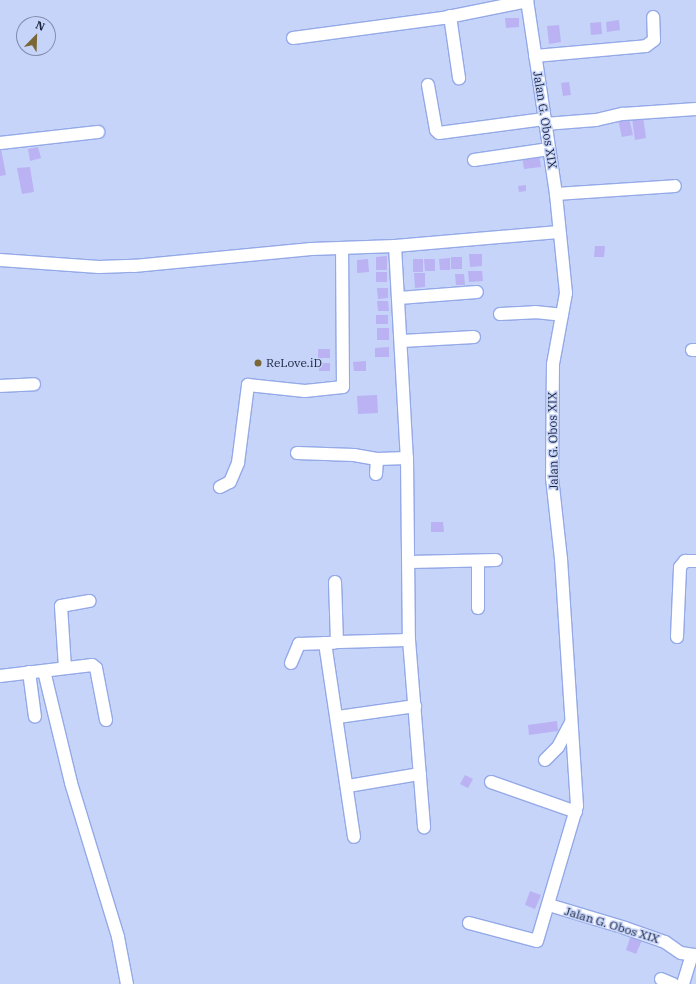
<!DOCTYPE html>
<style>
body{margin:0}
#map{position:relative;width:696px;height:984px;overflow:hidden;background:#c6d4fa;font-family:"IBM Plex Serif",serif}
div>[style]{position:absolute}
[style*='--x']{left:calc(var(--x)*1px);top:calc(var(--y)*1px);width:calc(var(--w)*1px);rotate:calc(var(--a)*1deg)}
.building>*{inset:0;background:#bab2f3}
.roads{filter:drop-shadow(1px 0 #94a9e7) drop-shadow(-1px 0 #94a9e7) drop-shadow(0 1px #94a9e7) drop-shadow(0 -1px #94a9e7)}
.minor>*{height:12px;margin:-6px;padding:0 6px;transform-origin:6px;border-radius:6px;background:#fff}
.dots>*{width:11px;height:11px;translate:-50% -50%;box-sizing:border-box;border:2px solid #c6d4fa;border-radius:50%}
span{translate:-50% -50%;white-space:nowrap;text-align:center;line-height:1.15;-webkit-text-stroke:3px #c6d4fa;paint-order:stroke}
.street-label{font-size:12px;color:#1b233b}
.poi-label{font-size:12px;color:#1b233b}
.left{translate:0 -50%;text-align:left}
.north{position:absolute;left:16px;top:16px;width:40px;height:40px;box-sizing:border-box;background:#c6d4fa;border:1px solid #828dae;border-radius:50%;rotate:23deg;font-size:11px;font-weight:700;line-height:16px;text-align:center;color:#1b233b}
.north::after{content:'';display:block;margin:auto;width:14px;height:18px;background:#7a6735;clip-path:polygon(50% 0,100% 100%,50% 72%,0 100%)}
</style>
<div id="map">
<div class="building">
<i style="clip-path:polygon(505px 18px,519px 18px,519px 27px,506px 28px)"></i>
<i style="clip-path:polygon(619px 20px,620px 30px,607px 32px,606px 22px)"></i>
<i style="clip-path:polygon(601px 22px,602px 34px,591px 35px,590px 23px)"></i>
<i style="clip-path:polygon(559px 25px,561px 42px,549px 44px,547px 26px)"></i>
<i style="clip-path:polygon(569px 82px,571px 95px,563px 96px,561px 83px)"></i>
<i style="clip-path:polygon(643px 116px,646px 138px,635px 140px,632px 118px)"></i>
<i style="clip-path:polygon(629px 118px,633px 135px,622px 137px,618px 120px)"></i>
<i style="clip-path:polygon(38px 147px,41px 158px,30px 161px,28px 149px)"></i>
<i style="clip-path:polygon(1px 149px,6px 175px,0 176px,0 150px)"></i>
<i style="clip-path:polygon(539px 154px,541px 167px,524px 169px,522px 157px)"></i>
<i style="clip-path:polygon(30px 167px,34px 192px,22px 194px,17px 168px)"></i>
<i style="clip-path:polygon(526px 185px,526px 191px,519px 192px,518px 186px)"></i>
<i style="clip-path:polygon(595px 246px,605px 246px,604px 257px,594px 257px)"></i>
<i style="clip-path:polygon(469px 254px,482px 254px,482px 266px,470px 267px)"></i>
<i style="clip-path:polygon(387px 256px,387px 270px,376px 270px,376px 257px)"></i>
<i style="clip-path:polygon(451px 257px,462px 257px,462px 269px,451px 269px)"></i>
<i style="clip-path:polygon(450px 258px,450px 270px,440px 270px,439px 259px)"></i>
<i style="clip-path:polygon(368px 259px,369px 272px,357px 273px,357px 260px)"></i>
<i style="clip-path:polygon(413px 259px,423px 259px,423px 272px,413px 272px)"></i>
<i style="clip-path:polygon(424px 259px,435px 259px,435px 271px,425px 271px)"></i>
<i style="clip-path:polygon(468px 271px,482px 271px,483px 281px,469px 282px)"></i>
<i style="clip-path:polygon(376px 272px,387px 272px,387px 282px,376px 282px)"></i>
<i style="clip-path:polygon(414px 273px,425px 273px,425px 287px,415px 288px)"></i>
<i style="clip-path:polygon(455px 274px,464px 274px,465px 285px,456px 285px)"></i>
<i style="clip-path:polygon(377px 288px,388px 288px,388px 298px,378px 299px)"></i>
<i style="clip-path:polygon(377px 301px,388px 301px,389px 311px,378px 311px)"></i>
<i style="clip-path:polygon(376px 315px,388px 315px,388px 324px,376px 324px)"></i>
<i style="clip-path:polygon(377px 328px,389px 328px,389px 340px,377px 340px)"></i>
<i style="clip-path:polygon(389px 347px,389px 357px,375px 357px,375px 348px)"></i>
<i style="clip-path:polygon(318px 349px,330px 349px,330px 358px,318px 358px)"></i>
<i style="clip-path:polygon(366px 361px,366px 371px,354px 371px,353px 362px)"></i>
<i style="clip-path:polygon(319px 363px,330px 363px,330px 371px,319px 371px)"></i>
<i style="clip-path:polygon(377px 395px,378px 413px,358px 414px,357px 396px)"></i>
<i style="clip-path:polygon(431px 522px,443px 522px,444px 532px,431px 532px)"></i>
<i style="clip-path:polygon(557px 721px,558px 731px,529px 735px,528px 725px)"></i>
<i style="clip-path:polygon(465px 775px,473px 779px,468px 788px,460px 784px)"></i>
<i style="clip-path:polygon(530px 891px,541px 895px,535px 909px,525px 905px)"></i>
<i style="clip-path:polygon(631px 935px,642px 940px,636px 954px,626px 950px)"></i>
</div>
<div class="roads">
<div class="minor">
<i style="--x:450;--y:16;--w:63;--a:81.7"></i>
<i style="--x:293;--y:38;--w:151;--a:-7.6"></i>
<i style="--x:443;--y:18;--w:86;--a:-11.4"></i>
<i style="--x:535;--y:56;--w:111;--a:-5.1"></i>
<i style="--x:646;--y:46;--w:10;--a:-37"></i>
<i style="--x:654;--y:40;--w:23;--a:-92"></i>
<i style="--x:428;--y:85;--w:46;--a:79.9"></i>
<i style="--x:436;--y:130;--w:4;--a:45"></i>
<i style="--x:439;--y:133;--w:106;--a:-7.6"></i>
<i style="--x:545;--y:124;--w:51;--a:-4.5"></i>
<i style="--x:596;--y:120;--w:28;--a:-13"></i>
<i style="--x:623;--y:114;--w:73;--a:-3.9"></i>
<i style="--x:0;--y:143;--w:99;--a:-6.4"></i>
<i style="--x:474;--y:160;--w:76;--a:-8.3"></i>
<i style="--x:556;--y:194;--w:119;--a:-3.8"></i>
<i style="--x:395;--y:246;--w:212;--a:86.8"></i>
<i style="--x:407;--y:458;--w:182;--a:89.4"></i>
<i style="--x:409;--y:640;--w:188;--a:85.4"></i>
<i style="--x:0;--y:260;--w:99;--a:4"></i>
<i style="--x:99;--y:267;--w:35;--a:-2"></i>
<i style="--x:134;--y:266;--w:178;--a:-5.5"></i>
<i style="--x:311;--y:249;--w:84;--a:-2"></i>
<i style="--x:395;--y:246;--w:164;--a:-4.9"></i>
<i style="--x:399;--y:298;--w:78;--a:-4.4"></i>
<i style="--x:500;--y:314;--w:35;--a:-3"></i>
<i style="--x:535;--y:312;--w:27;--a:6"></i>
<i style="--x:402;--y:341;--w:72;--a:-3.2"></i>
<i style="--x:692;--y:350;--w:4;--a:0"></i>
<i style="--x:0;--y:386;--w:34;--a:-3"></i>
<i style="--x:297;--y:453;--w:57;--a:2"></i>
<i style="--x:354;--y:455;--w:23;--a:10"></i>
<i style="--x:377;--y:459;--w:30;--a:-2"></i>
<i style="--x:376;--y:474;--w:15;--a:-86"></i>
<i style="--x:220;--y:487;--w:11;--a:-27"></i>
<i style="--x:230;--y:482;--w:21;--a:-67"></i>
<i style="--x:238;--y:463;--w:79;--a:-82.7"></i>
<i style="--x:248;--y:385;--w:57;--a:6"></i>
<i style="--x:305;--y:391;--w:38;--a:-6"></i>
<i style="--x:343;--y:387;--w:138;--a:-90.4"></i>
<i style="--x:410;--y:562;--w:86;--a:-1.3"></i>
<i style="--x:335;--y:582;--w:60;--a:88.1"></i>
<i style="--x:337;--y:642;--w:72;--a:-1.6"></i>
<i style="--x:478;--y:608;--w:47;--a:-90"></i>
<i style="--x:677;--y:637;--w:70;--a:-87.5"></i>
<i style="--x:680;--y:567;--w:8;--a:-50"></i>
<i style="--x:685;--y:561;--w:11;--a:0"></i>
<i style="--x:325;--y:643;--w:196;--a:81.5"></i>
<i style="--x:291;--y:663;--w:21;--a:-67"></i>
<i style="--x:299;--y:644;--w:35;--a:-2"></i>
<i style="--x:65;--y:668;--w:62;--a:-93.7"></i>
<i style="--x:61;--y:606;--w:29;--a:-10"></i>
<i style="--x:44;--y:671;--w:115;--a:76.4"></i>
<i style="--x:71;--y:783;--w:161;--a:73"></i>
<i style="--x:118;--y:937;--w:48;--a:79.2"></i>
<i style="--x:29;--y:672;--w:45;--a:82.4"></i>
<i style="--x:0;--y:676;--w:93;--a:-6.8"></i>
<i style="--x:92;--y:665;--w:5;--a:37"></i>
<i style="--x:96;--y:668;--w:53;--a:79.1"></i>
<i style="--x:338;--y:717;--w:78;--a:-8.1"></i>
<i style="--x:545;--y:760;--w:18;--a:-45"></i>
<i style="--x:558;--y:747;--w:27;--a:-62"></i>
<i style="--x:491;--y:782;--w:90;--a:19.4"></i>
<i style="--x:348;--y:786;--w:73;--a:-9.5"></i>
<i style="--x:549;--y:905;--w:79;--a:16.8"></i>
<i style="--x:625;--y:928;--w:42;--a:19.3"></i>
<i style="--x:665;--y:942;--w:19;--a:35"></i>
<i style="--x:681;--y:953;--w:15;--a:8"></i>
<i style="--x:469;--y:923;--w:70;--a:14.8"></i>
<i style="--x:537;--y:941;--w:141;--a:-73.5"></i>
<i style="--x:577;--y:806;--w:248;--a:-93.7"></i>
<i style="--x:561;--y:559;--w:81;--a:-96.3"></i>
<i style="--x:552;--y:478;--w:114;--a:-89.5"></i>
<i style="--x:553;--y:364;--w:72;--a:-79.6"></i>
<i style="--x:566;--y:293;--w:100;--a:-95.8"></i>
<i style="--x:556;--y:194;--w:196;--a:-98.5"></i>
<i style="--x:661;--y:979;--w:13;--a:23"></i>
<i style="--x:683;--y:984;--w:30;--a:-73"></i>
</div>
</div>
<div class="dots">
<i style="left:258px;top:363px;background:#7a6735"></i>
</div>
<div class="street-label">
<span style="left:545px;top:120px;rotate:81deg">Jalan G. Obos XIX</span>
<span style="left:553px;top:441px;rotate:-91deg">Jalan G. Obos XIX</span>
<span style="left:612px;top:925px;rotate:17deg">Jalan G. Obos XIX</span>
</div>
<div class="poi-label">
<span class="left" style="left:266px;top:363px">ReLove.iD</span>
</div>
<div class="north">N</div>
</div>
